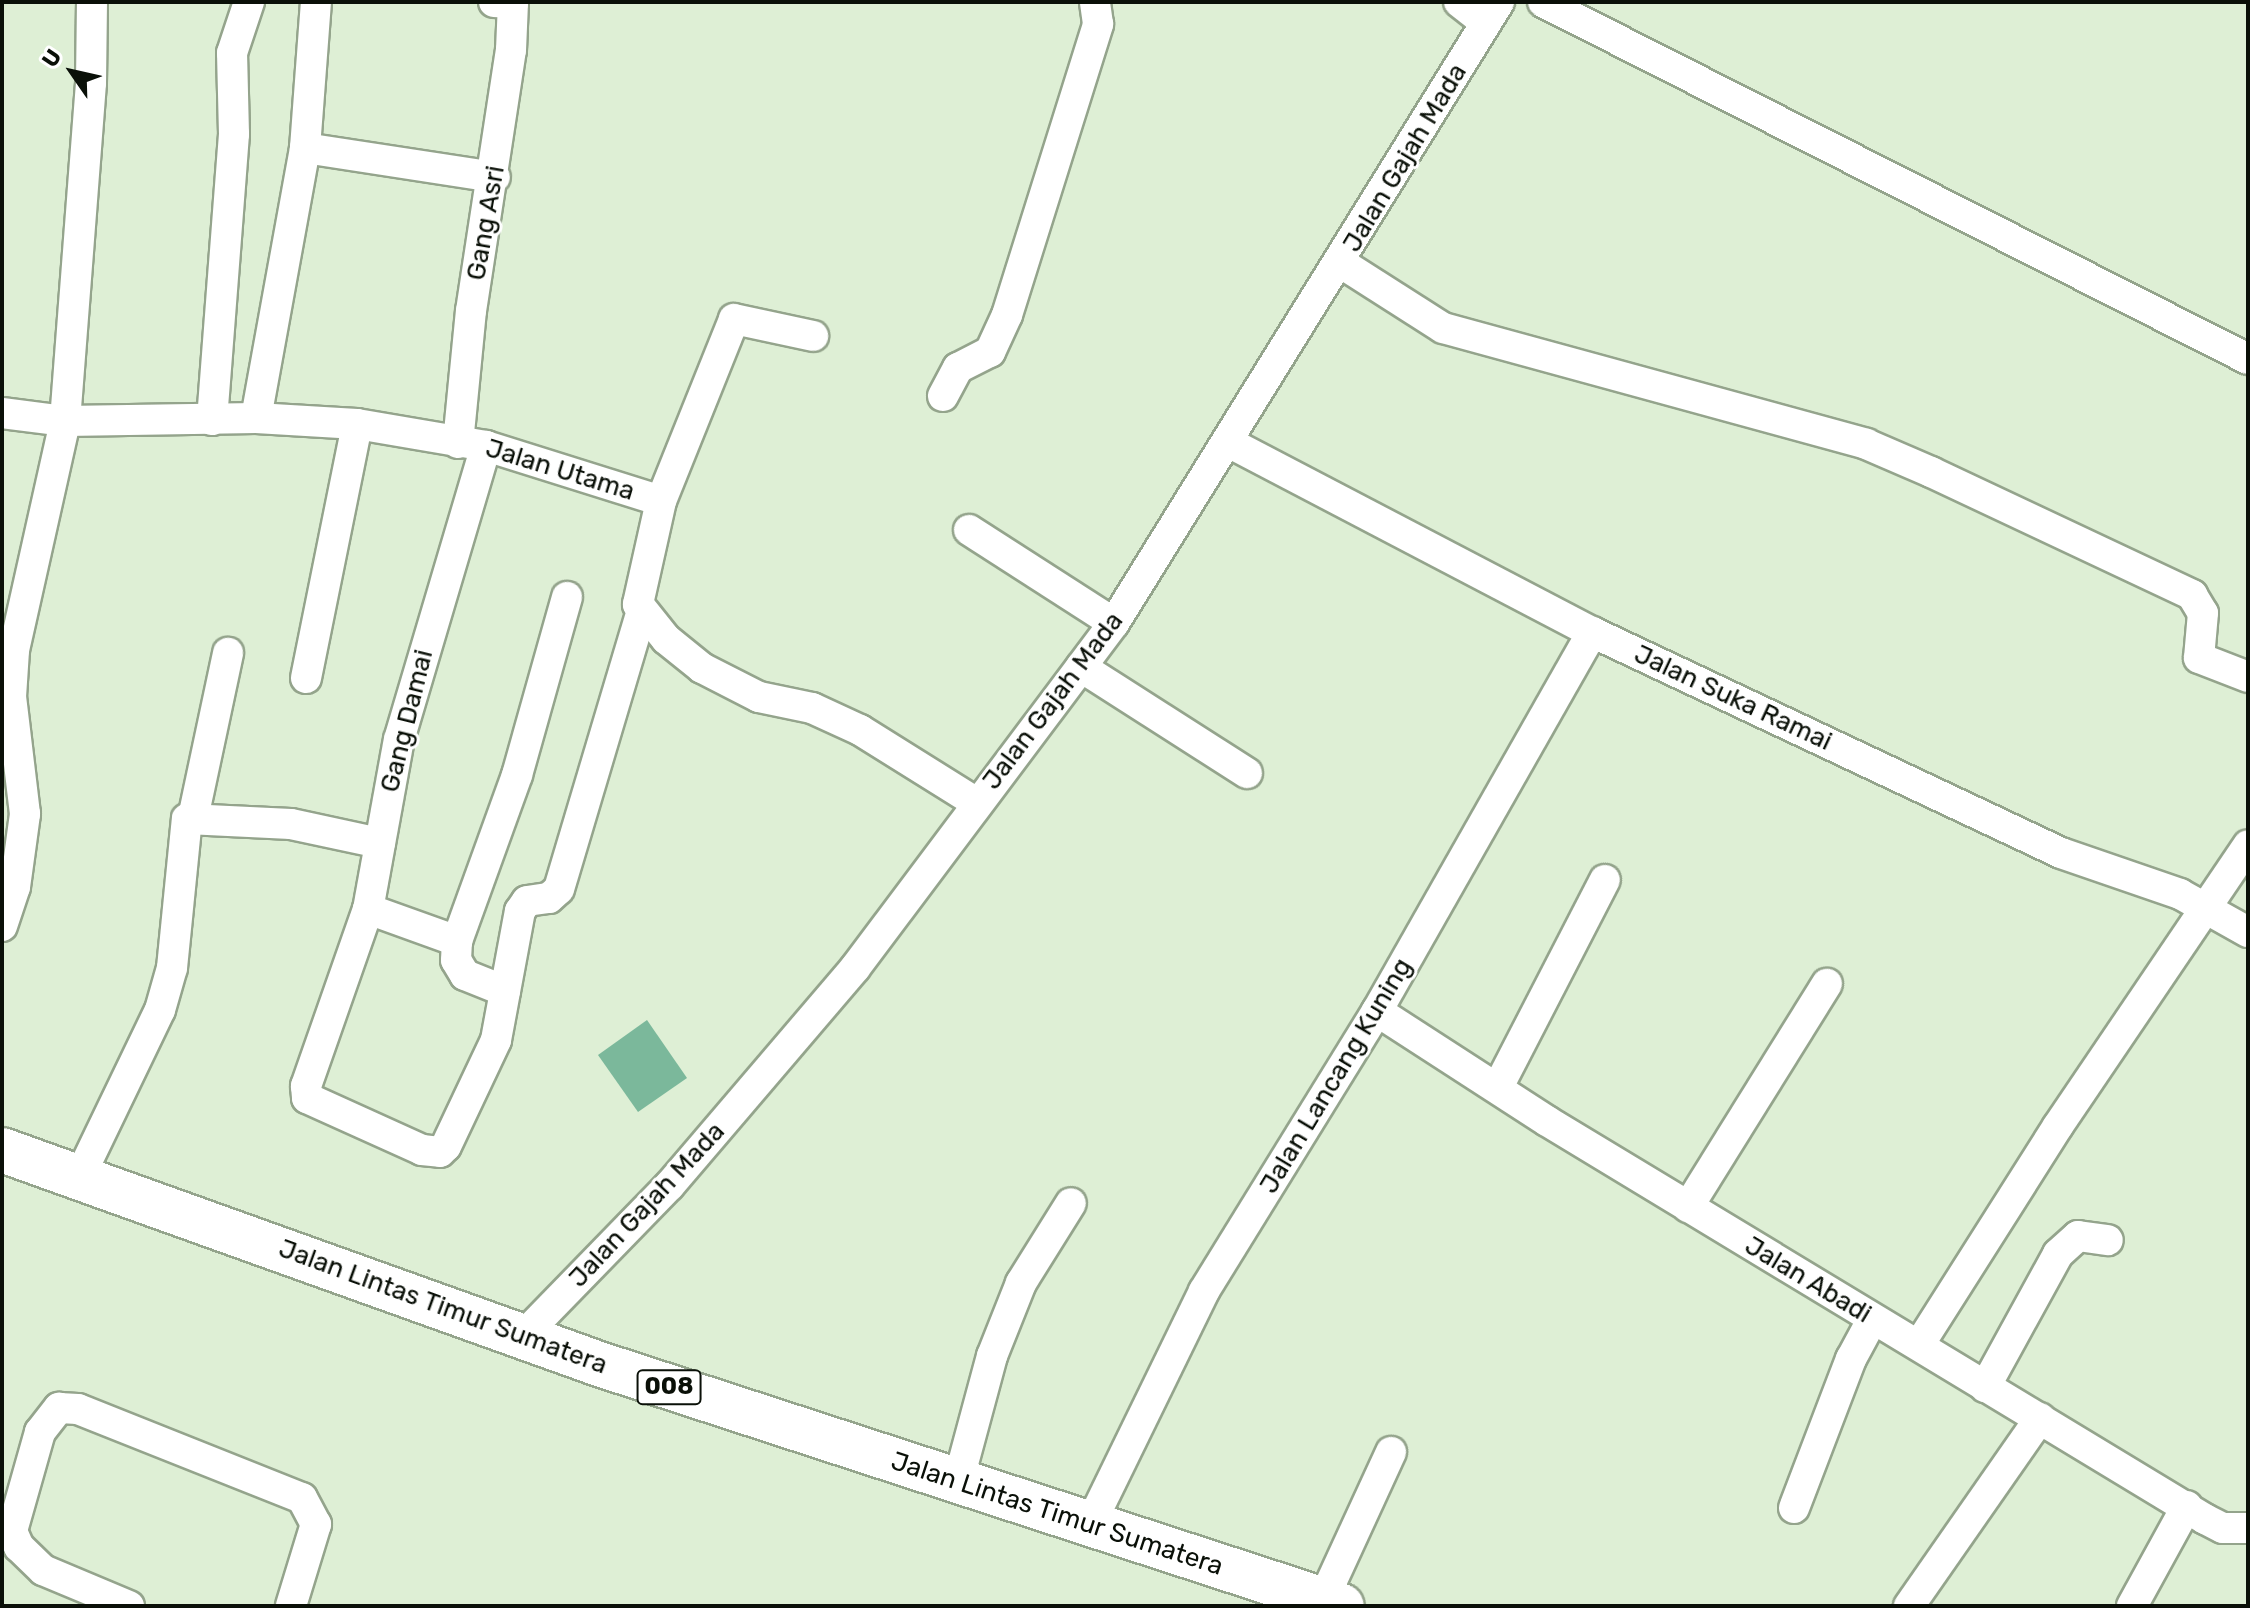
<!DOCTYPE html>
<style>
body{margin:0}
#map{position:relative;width:2250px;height:1608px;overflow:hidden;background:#deefd5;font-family:Rubik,sans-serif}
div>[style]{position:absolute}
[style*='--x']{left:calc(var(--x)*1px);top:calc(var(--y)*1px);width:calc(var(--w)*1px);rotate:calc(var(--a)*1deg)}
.building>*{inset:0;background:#7bb89b}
.roads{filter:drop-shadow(2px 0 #94a48c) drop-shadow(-2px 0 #94a48c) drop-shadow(0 2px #94a48c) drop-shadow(0 -2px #94a48c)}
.minor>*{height:30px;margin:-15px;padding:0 15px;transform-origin:15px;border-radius:15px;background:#fff}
.highway>*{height:44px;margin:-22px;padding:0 22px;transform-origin:22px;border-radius:22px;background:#fff}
span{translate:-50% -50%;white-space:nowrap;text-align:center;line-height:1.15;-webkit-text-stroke:6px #fff;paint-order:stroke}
.shield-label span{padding:2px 6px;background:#fff;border:2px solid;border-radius:6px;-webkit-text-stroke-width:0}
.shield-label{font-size:24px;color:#0a1008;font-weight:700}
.street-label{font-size:26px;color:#0a1008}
.frame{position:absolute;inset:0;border:4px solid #0a1008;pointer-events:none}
.north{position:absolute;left:32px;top:32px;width:80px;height:80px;-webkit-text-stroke:6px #fff;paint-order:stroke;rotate:304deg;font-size:22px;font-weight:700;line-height:32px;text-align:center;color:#0a1008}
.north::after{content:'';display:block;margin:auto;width:28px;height:36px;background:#0a1008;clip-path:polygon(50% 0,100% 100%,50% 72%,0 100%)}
</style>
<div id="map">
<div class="building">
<i style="clip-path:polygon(647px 1020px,687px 1078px,638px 1112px,598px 1055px)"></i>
</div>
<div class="roads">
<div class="minor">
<i style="--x:1459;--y:2;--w:34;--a:38"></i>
<i style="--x:1543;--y:2;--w:790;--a:26.86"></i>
<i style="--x:305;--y:148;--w:192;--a:8.7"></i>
<i style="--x:1341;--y:263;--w:121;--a:32.5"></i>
<i style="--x:1443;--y:328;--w:439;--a:15.3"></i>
<i style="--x:1866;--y:444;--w:71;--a:23.3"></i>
<i style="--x:1931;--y:472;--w:289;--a:25.2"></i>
<i style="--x:2192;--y:595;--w:21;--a:59"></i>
<i style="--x:2203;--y:613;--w:45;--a:95.1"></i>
<i style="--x:2199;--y:658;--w:53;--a:21.2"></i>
<i style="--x:943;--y:396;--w:32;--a:-62"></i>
<i style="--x:958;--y:368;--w:36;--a:-27"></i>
<i style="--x:990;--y:352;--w:41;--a:-65.3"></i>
<i style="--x:1007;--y:315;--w:305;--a:-72.6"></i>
<i style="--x:1098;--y:24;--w:22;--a:-98"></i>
<i style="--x:2;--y:413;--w:64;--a:7.2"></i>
<i style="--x:65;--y:421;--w:191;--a:-0.9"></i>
<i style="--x:256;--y:418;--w:101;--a:3.4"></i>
<i style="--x:357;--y:424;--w:131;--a:9.7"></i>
<i style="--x:486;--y:446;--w:183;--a:17.4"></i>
<i style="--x:661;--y:501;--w:106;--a:102.6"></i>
<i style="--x:638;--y:604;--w:45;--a:51.3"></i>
<i style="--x:666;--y:639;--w:46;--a:38.9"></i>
<i style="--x:702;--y:668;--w:64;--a:27"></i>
<i style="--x:759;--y:697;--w:54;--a:11.7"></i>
<i style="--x:812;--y:708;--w:53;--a:24.6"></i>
<i style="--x:860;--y:730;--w:138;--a:32"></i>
<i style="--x:256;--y:418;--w:274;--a:-79.7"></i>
<i style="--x:305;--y:148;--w:146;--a:-85.7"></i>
<i style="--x:212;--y:420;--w:287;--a:-85.6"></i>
<i style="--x:234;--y:134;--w:81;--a:-91.4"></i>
<i style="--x:232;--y:53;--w:54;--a:-71.6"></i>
<i style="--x:1228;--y:442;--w:411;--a:27.6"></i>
<i style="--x:1592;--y:632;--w:518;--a:25.23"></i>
<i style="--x:2061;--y:853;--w:126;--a:19"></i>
<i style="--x:2180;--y:894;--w:78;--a:29.2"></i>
<i style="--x:458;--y:443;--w:133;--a:-84.4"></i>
<i style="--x:471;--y:311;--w:264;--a:-81.3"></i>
<i style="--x:511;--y:50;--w:47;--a:-87.6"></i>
<i style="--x:513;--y:3;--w:19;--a:-177"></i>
<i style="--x:486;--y:446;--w:306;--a:106.5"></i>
<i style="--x:399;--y:739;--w:173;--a:100.3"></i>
<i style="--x:368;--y:909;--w:188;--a:109.3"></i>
<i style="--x:306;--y:1086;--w:12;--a:85"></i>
<i style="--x:307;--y:1098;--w:126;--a:24.3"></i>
<i style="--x:422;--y:1150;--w:18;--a:6"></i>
<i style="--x:440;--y:1152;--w:8;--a:-45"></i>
<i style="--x:446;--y:1146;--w:117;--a:-64.7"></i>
<i style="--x:496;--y:1040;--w:131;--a:-79.5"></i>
<i style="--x:520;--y:911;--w:12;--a:-55"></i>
<i style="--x:527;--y:901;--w:22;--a:-8"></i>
<i style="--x:549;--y:898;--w:13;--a:-42"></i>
<i style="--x:559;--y:889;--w:287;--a:-73.4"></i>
<i style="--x:661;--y:501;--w:196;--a:-68.1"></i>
<i style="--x:734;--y:319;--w:81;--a:12.1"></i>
<i style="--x:969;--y:530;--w:172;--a:32.7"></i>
<i style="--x:1081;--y:667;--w:197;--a:32.6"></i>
<i style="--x:306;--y:678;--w:259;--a:-78.6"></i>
<i style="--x:193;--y:818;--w:169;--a:-78"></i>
<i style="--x:368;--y:909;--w:95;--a:19.8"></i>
<i style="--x:2;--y:926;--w:41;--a:-71.6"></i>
<i style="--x:15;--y:887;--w:74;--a:-82.2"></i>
<i style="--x:25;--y:814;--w:118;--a:-96.8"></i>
<i style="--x:11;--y:697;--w:47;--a:-86.3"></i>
<i style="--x:14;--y:650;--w:235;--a:-77.4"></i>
<i style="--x:65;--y:421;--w:339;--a:-85.6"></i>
<i style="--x:91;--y:83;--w:81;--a:-89.3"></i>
<i style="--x:505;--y:991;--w:43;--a:-158.2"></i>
<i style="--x:465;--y:975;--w:17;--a:-121"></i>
<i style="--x:456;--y:960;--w:19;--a:-87"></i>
<i style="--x:457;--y:941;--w:177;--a:-70.1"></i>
<i style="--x:517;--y:775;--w:185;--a:-74.3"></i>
<i style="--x:1377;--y:1011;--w:202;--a:32.9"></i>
<i style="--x:1547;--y:1121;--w:769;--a:31.17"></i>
<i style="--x:2205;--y:1519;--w:20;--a:27"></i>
<i style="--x:2223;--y:1528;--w:25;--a:0"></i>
<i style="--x:1498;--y:1087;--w:233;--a:-62.7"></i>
<i style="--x:80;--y:1176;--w:184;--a:-64.3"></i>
<i style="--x:160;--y:1010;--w:44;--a:-74.1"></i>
<i style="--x:172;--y:968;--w:150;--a:-84.3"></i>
<i style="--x:187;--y:819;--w:104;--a:2.8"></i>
<i style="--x:291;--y:824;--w:91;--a:12.1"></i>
<i style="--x:1688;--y:1207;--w:263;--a:-58.1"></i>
<i style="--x:522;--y:1337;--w:211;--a:-45.8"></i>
<i style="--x:669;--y:1186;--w:287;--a:-49.5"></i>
<i style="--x:855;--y:968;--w:431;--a:-53.1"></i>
<i style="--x:1114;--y:623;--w:731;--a:-58.2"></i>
<i style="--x:1919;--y:1345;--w:259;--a:-57.6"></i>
<i style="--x:2058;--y:1126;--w:339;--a:-55.9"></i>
<i style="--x:1985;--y:1387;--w:152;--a:-61.2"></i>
<i style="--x:2058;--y:1254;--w:27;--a:-42"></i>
<i style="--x:2078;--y:1236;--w:30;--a:8"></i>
<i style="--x:958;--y:1482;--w:131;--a:-74.9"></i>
<i style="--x:992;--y:1356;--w:79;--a:-68.3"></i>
<i style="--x:1021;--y:1283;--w:94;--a:-58"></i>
<i style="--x:1794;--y:1508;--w:160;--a:-69.1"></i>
<i style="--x:1851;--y:1359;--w:44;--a:-61.7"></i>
<i style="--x:1090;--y:1525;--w:260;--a:-64"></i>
<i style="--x:1204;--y:1291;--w:329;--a:-58.3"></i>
<i style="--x:1377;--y:1011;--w:436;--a:-60.4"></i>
<i style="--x:1323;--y:1600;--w:163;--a:-65.3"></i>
<i style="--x:129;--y:1606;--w:93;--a:-157.3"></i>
<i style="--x:43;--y:1570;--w:33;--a:-136"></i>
<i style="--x:19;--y:1547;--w:17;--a:-114"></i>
<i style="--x:12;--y:1531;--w:103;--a:-74.2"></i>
<i style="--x:40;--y:1432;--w:31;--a:-52"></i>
<i style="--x:59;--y:1408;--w:19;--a:3"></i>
<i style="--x:78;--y:1409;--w:241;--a:21.7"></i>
<i style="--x:302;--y:1498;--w:30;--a:62"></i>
<i style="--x:316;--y:1524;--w:86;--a:107"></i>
<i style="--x:1909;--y:1606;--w:229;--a:-55.1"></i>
<i style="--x:2132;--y:1606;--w:114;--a:-61.2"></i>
</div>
<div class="highway">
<i style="--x:2;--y:1150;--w:634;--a:19.72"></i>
<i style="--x:599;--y:1364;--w:781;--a:18.04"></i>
</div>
</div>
<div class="shield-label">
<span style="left:669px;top:1387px">008</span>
</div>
<div class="street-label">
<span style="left:1405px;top:158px;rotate:-59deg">Jalan Gajah Mada</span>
<span style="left:486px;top:223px;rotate:-80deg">Gang Asri</span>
<span style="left:560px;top:470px;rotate:17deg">Jalan Utama</span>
<span style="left:1733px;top:698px;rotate:25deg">Jalan Suka Ramai</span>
<span style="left:1053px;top:701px;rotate:-53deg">Jalan Gajah Mada</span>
<span style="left:407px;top:721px;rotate:-76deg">Gang Damai</span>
<span style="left:1336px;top:1076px;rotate:-59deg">Jalan Lancang Kuning</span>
<span style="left:647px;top:1205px;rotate:-47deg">Jalan Gajah Mada</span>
<span style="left:1808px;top:1280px;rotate:31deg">Jalan Abadi</span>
<span style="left:443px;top:1307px;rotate:20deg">Jalan Lintas Timur Sumatera</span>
<span style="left:1057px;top:1514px;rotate:18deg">Jalan Lintas Timur Sumatera</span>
</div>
<div class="frame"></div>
<div class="north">U</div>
</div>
